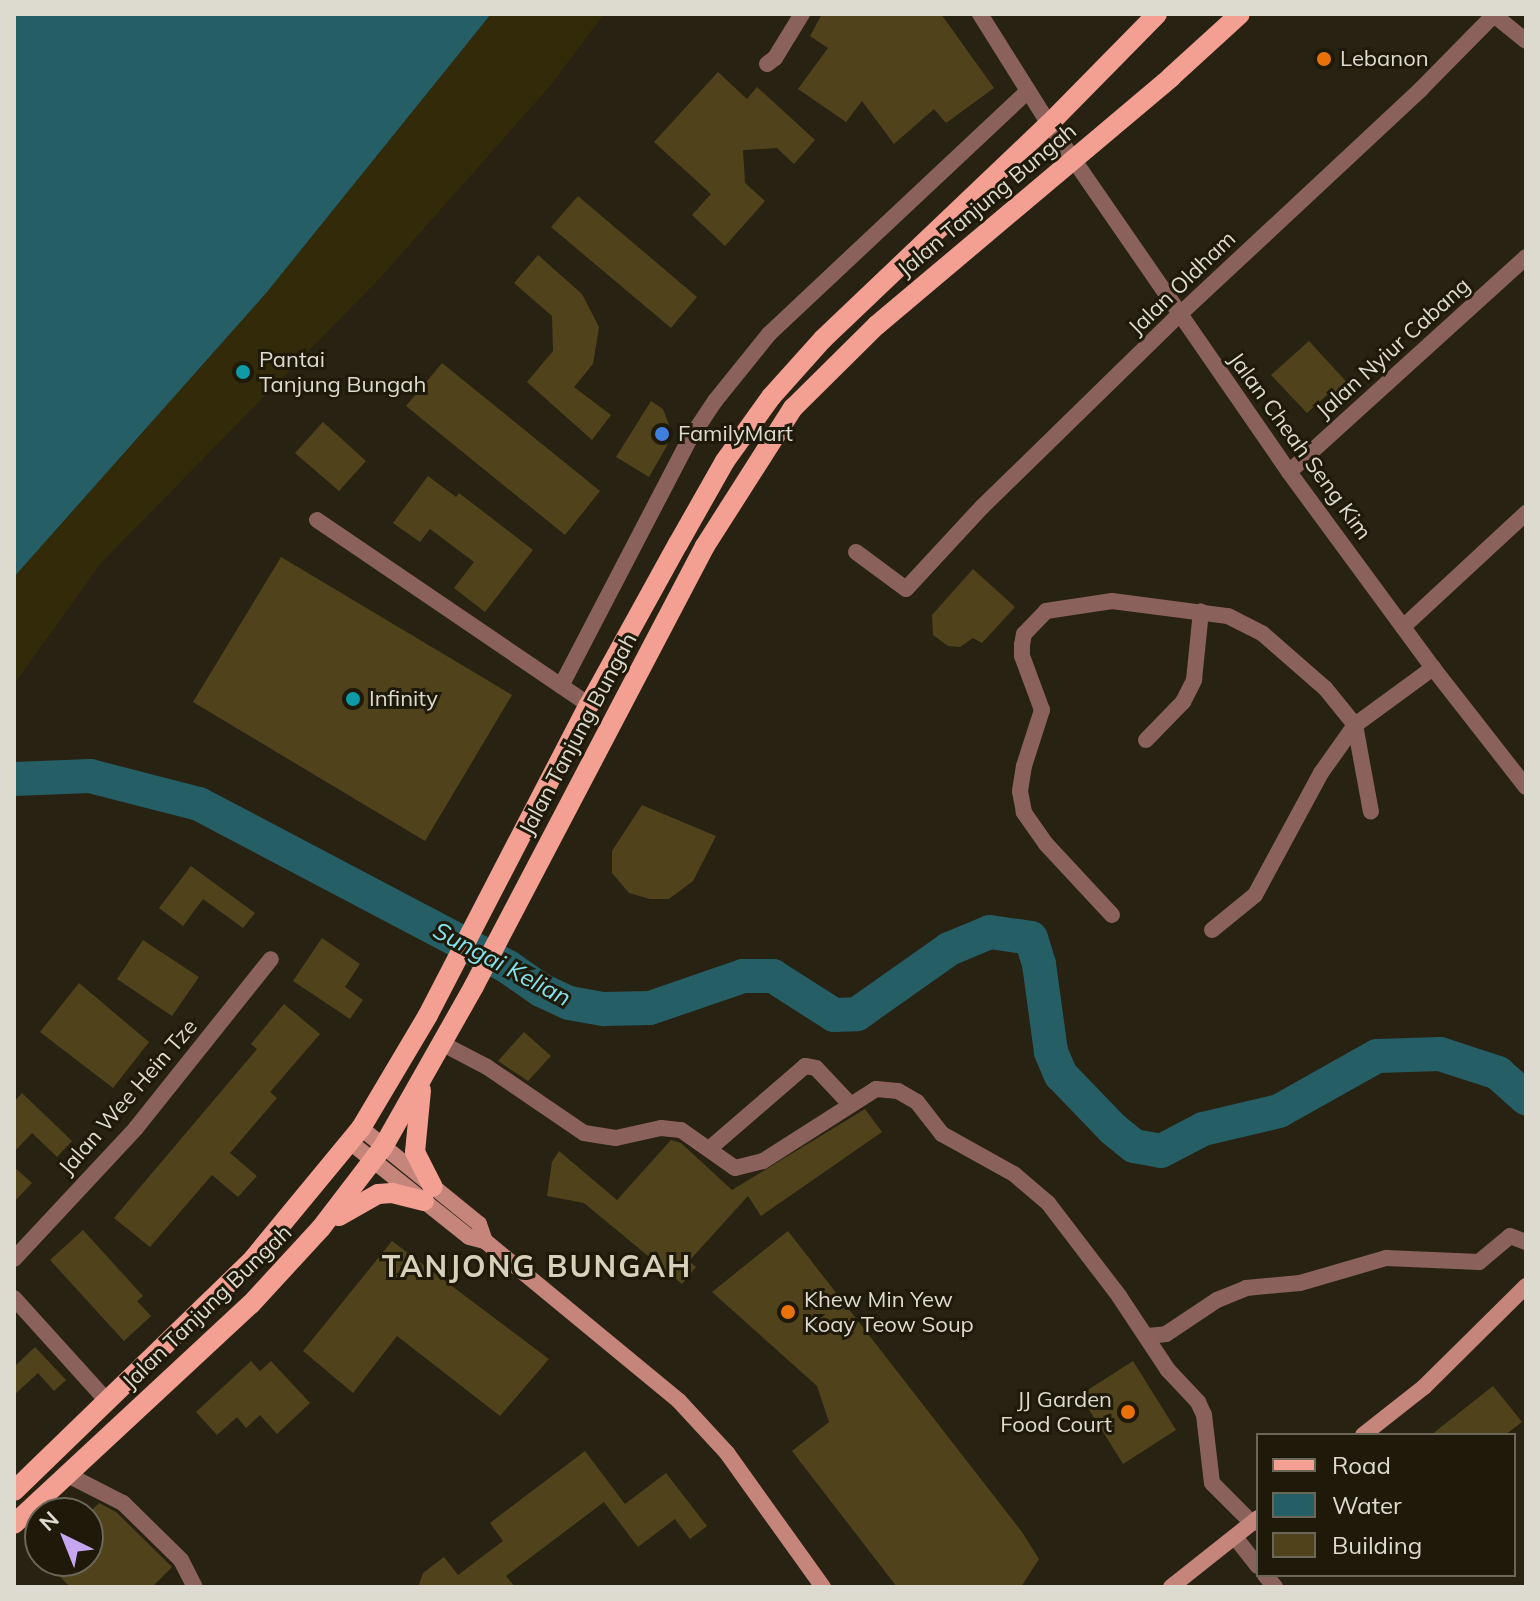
<!DOCTYPE html>
<style>
body{margin:0}
#map{position:relative;width:1540px;height:1601px;overflow:hidden;background:#282212;font-family:Mulish,sans-serif}
div>[style]{position:absolute}
[style*='--x']{left:calc(var(--x)*1px);top:calc(var(--y)*1px);width:calc(var(--w)*1px);rotate:calc(var(--a)*1deg)}
.sand>*{inset:0;background:#322a08}
.water>*{inset:0;background:#255e64}
.river>*{height:34px;margin:-17px;padding:0 17px;transform-origin:17px;border-radius:17px;background:#255e64}
.building>*{inset:0;background:#50431b}
.street>*{height:16px;margin:-8px;padding:0 8px;transform-origin:8px;border-radius:8px;background:#8a625b}
.secondary>*{height:16px;margin:-8px;padding:0 8px;transform-origin:8px;border-radius:8px;background:#c5857b}
.primary>*{height:20px;margin:-10px;padding:0 10px;transform-origin:10px;border-radius:10px;background:#f3a093}
.dots>*{width:22px;height:22px;translate:-50% -50%;box-sizing:border-box;border:4px solid #1e1909;border-radius:50%}
span{translate:-50% -50%;white-space:nowrap;text-align:center;line-height:1.15;-webkit-text-stroke:6px #1e1909;paint-order:stroke}
.poi-label{font-size:22px;color:#dddacf}
.left{translate:0 -50%;text-align:left}
.right{translate:-100% -50%;text-align:right}
.street-label{font-size:22px;color:#dddacf}
.water-label{font-size:24px;color:#86e3ed;font-style:italic}
.district-label{font-size:30px;color:#d7d0bb;font-weight:700;letter-spacing:2px}
.frame{position:absolute;inset:0;border:16px solid #dddacf;pointer-events:none}
.legend{position:absolute;left:1256px;top:1433px;width:260px;height:144px;box-sizing:border-box;background:#1e1909;border:2px solid #6a6658;margin:0;padding:10px 14px;list-style:none;font-size:24px;color:#dddacf}
.legend li{display:flex;align-items:center;gap:16px;height:40px}
.legend b{width:40px;border:2px solid #6a6658}
.north{position:absolute;left:24px;top:1497px;width:80px;height:80px;box-sizing:border-box;background:#1e1909;border:2px solid #6a6658;border-radius:50%;rotate:317deg;font-size:22px;font-weight:700;line-height:32px;text-align:center;color:#dddacf}
.north::after{content:'';display:block;margin:auto;width:28px;height:36px;background:#c6a6f0;clip-path:polygon(50% 0,100% 100%,50% 72%,0 100%)}
</style>
<div id="map">
<div class="sand">
<i style="clip-path:polygon(491px 14px,604px 14px,550px 86px,380px 278px,102px 562px,14px 684px,14px 577px,267px 292px)"></i>
</div>
<div class="water">
<i style="clip-path:polygon(14px 14px,491px 14px,267px 292px,14px 577px)"></i>
</div>
<div class="river">
<i style="--x:14;--y:779;--w:76;--a:-2.3"></i>
<i style="--x:90;--y:776;--w:113;--a:14.4"></i>
<i style="--x:199;--y:804;--w:349;--a:27.8"></i>
<i style="--x:508;--y:967;--w:40;--a:34.9"></i>
<i style="--x:541;--y:990;--w:31;--a:25"></i>
<i style="--x:569;--y:1003;--w:36;--a:10"></i>
<i style="--x:604;--y:1009;--w:46;--a:-1.2"></i>
<i style="--x:650;--y:1008;--w:98;--a:-19"></i>
<i style="--x:743;--y:976;--w:30;--a:0"></i>
<i style="--x:773;--y:976;--w:72;--a:32.6"></i>
<i style="--x:834;--y:1015;--w:23;--a:-2"></i>
<i style="--x:857;--y:1014;--w:113;--a:-35.2"></i>
<i style="--x:949;--y:949;--w:44;--a:-22.5"></i>
<i style="--x:990;--y:932;--w:41;--a:8.3"></i>
<i style="--x:1031;--y:938;--w:27;--a:73"></i>
<i style="--x:1039;--y:964;--w:89;--a:82.2"></i>
<i style="--x:1051;--y:1052;--w:25;--a:67"></i>
<i style="--x:1061;--y:1075;--w:75;--a:46.1"></i>
<i style="--x:1113;--y:1129;--w:27;--a:39"></i>
<i style="--x:1134;--y:1146;--w:27;--a:10"></i>
<i style="--x:1161;--y:1151;--w:47;--a:-27.6"></i>
<i style="--x:1203;--y:1129;--w:78;--a:-13.3"></i>
<i style="--x:1279;--y:1111;--w:112;--a:-29.3"></i>
<i style="--x:1377;--y:1056;--w:63;--a:-1.8"></i>
<i style="--x:1440;--y:1054;--w:61;--a:18.1"></i>
<i style="--x:1498;--y:1073;--w:38;--a:42"></i>
</div>
<div class="building">
<i style="clip-path:polygon(822px 14px,941px 14px,994px 88px,946px 123px,934px 109px,894px 144px,862px 101px,846px 122px,798px 89px,828px 48px,810px 36px)"></i>
<i style="clip-path:polygon(718px 72px,747px 99px,757px 87px,815px 140px,794px 164px,777px 148px,743px 150px,745px 183px,765px 201px,725px 246px,692px 215px,711px 194px,654px 142px)"></i>
<i style="clip-path:polygon(578px 196px,697px 297px,671px 328px,551px 227px)"></i>
<i style="clip-path:polygon(538px 255px,582px 294px,599px 327px,593px 364px,574px 387px,611px 415px,592px 440px,527px 382px,553px 351px,552px 316px,514px 283px)"></i>
<i style="clip-path:polygon(1309px 341px,1353px 389px,1337px 404px,1328px 394px,1307px 413px,1271px 375px)"></i>
<i style="clip-path:polygon(442px 363px,600px 491px,565px 535px,406px 406px)"></i>
<i style="clip-path:polygon(651px 401px,663px 409px,673px 435px,649px 477px,616px 457px)"></i>
<i style="clip-path:polygon(323px 422px,366px 461px,339px 491px,295px 453px)"></i>
<i style="clip-path:polygon(428px 476px,456px 497px,459px 493px,533px 550px,485px 612px,454px 588px,474px 562px,430px 529px,420px 542px,393px 523px)"></i>
<i style="clip-path:polygon(281px 557px,512px 695px,425px 841px,193px 702px)"></i>
<i style="clip-path:polygon(973px 569px,1015px 607px,982px 643px,973px 638px,960px 647px,948px 646px,933px 635px,932px 615px)"></i>
<i style="clip-path:polygon(642px 805px,716px 836px,693px 881px,669px 899px,650px 899px,629px 893px,612px 873px,612px 851px)"></i>
<i style="clip-path:polygon(191px 866px,255px 913px,243px 928px,203px 899px,183px 926px,159px 908px)"></i>
<i style="clip-path:polygon(322px 938px,360px 964px,345px 987px,363px 1000px,350px 1019px,293px 981px)"></i>
<i style="clip-path:polygon(143px 940px,199px 977px,172px 1016px,117px 979px)"></i>
<i style="clip-path:polygon(79px 983px,149px 1042px,113px 1088px,40px 1032px)"></i>
<i style="clip-path:polygon(284px 1004px,320px 1034px,270px 1092px,277px 1098px,230px 1153px,257px 1176px,238px 1197px,212px 1175px,150px 1247px,114px 1218px,257px 1049px,251px 1044px)"></i>
<i style="clip-path:polygon(524px 1032px,551px 1056px,528px 1081px,498px 1061px)"></i>
<i style="clip-path:polygon(22px 1093px,72px 1141px,57px 1157px,32px 1133px,14px 1152px,14px 1102px)"></i>
<i style="clip-path:polygon(865px 1109px,882px 1132px,761px 1216px,748px 1196px,689px 1261px,696px 1267px,682px 1284px,584px 1203px,547px 1196px,552px 1162px,559px 1151px,617px 1200px,671px 1140px,681px 1143px,732px 1190px)"></i>
<i style="clip-path:polygon(14px 1167px,32px 1183px,14px 1202px)"></i>
<i style="clip-path:polygon(83px 1230px,143px 1296px,137px 1301px,151px 1316px,124px 1341px,50px 1260px)"></i>
<i style="clip-path:polygon(788px 1231px,1022px 1532px,1039px 1559px,1021px 1587px,897px 1587px,792px 1451px,829px 1422px,817px 1386px,712px 1292px)"></i>
<i style="clip-path:polygon(392px 1241px,549px 1359px,500px 1416px,397px 1336px,353px 1393px,303px 1351px)"></i>
<i style="clip-path:polygon(35px 1347px,66px 1380px,54px 1391px,38px 1373px,14px 1395px,14px 1367px)"></i>
<i style="clip-path:polygon(251px 1361px,260px 1371px,271px 1361px,310px 1403px,277px 1434px,260px 1415px,246px 1428px,237px 1417px,217px 1435px,196px 1412px)"></i>
<i style="clip-path:polygon(1133px 1361px,1176px 1430px,1123px 1464px,1080px 1395px)"></i>
<i style="clip-path:polygon(1493px 1386px,1522px 1422px,1505px 1435px,1431px 1435px)"></i>
<i style="clip-path:polygon(585px 1451px,625px 1504px,666px 1473px,707px 1526px,690px 1539px,675px 1519px,638px 1547px,604px 1502px,506px 1576px,515px 1587px,418px 1587px,423px 1573px,444px 1557px,458px 1575px,503px 1541px,490px 1523px)"></i>
<i style="clip-path:polygon(99px 1503px,116px 1512px,172px 1567px,152px 1587px,70px 1587px,45px 1561px,88px 1561px,88px 1514px)"></i>
</div>
<div class="street">
<i style="--x:980;--y:14;--w:130;--a:57.9"></i>
<i style="--x:1049;--y:124;--w:423;--a:55.4"></i>
<i style="--x:1289;--y:472;--w:243;--a:53.7"></i>
<i style="--x:1433;--y:668;--w:151;--a:52"></i>
<i style="--x:1494;--y:15;--w:41;--a:39.1"></i>
<i style="--x:767;--y:64;--w:10;--a:-37"></i>
<i style="--x:775;--y:58;--w:52;--a:-58.5"></i>
<i style="--x:1289;--y:472;--w:320;--a:-42.2"></i>
<i style="--x:317;--y:520;--w:329;--a:34.2"></i>
<i style="--x:856;--y:552;--w:62;--a:36.5"></i>
<i style="--x:906;--y:589;--w:112;--a:-47.2"></i>
<i style="--x:982;--y:507;--w:277;--a:-44.3"></i>
<i style="--x:1180;--y:314;--w:330;--a:-43"></i>
<i style="--x:1421;--y:89;--w:105;--a:-45.4"></i>
<i style="--x:1403;--y:627;--w:168;--a:-42.8"></i>
<i style="--x:561;--y:686;--w:277;--a:-62.5"></i>
<i style="--x:689;--y:440;--w:47;--a:-56.3"></i>
<i style="--x:715;--y:401;--w:86;--a:-51.1"></i>
<i style="--x:769;--y:334;--w:355;--a:-43.2"></i>
<i style="--x:1146;--y:740;--w:53;--a:-45.8"></i>
<i style="--x:1183;--y:702;--w:25;--a:-63"></i>
<i style="--x:1194;--y:680;--w:69;--a:-84.2"></i>
<i style="--x:1112;--y:915;--w:97;--a:-132.9"></i>
<i style="--x:1046;--y:844;--w:39;--a:-125"></i>
<i style="--x:1024;--y:812;--w:21;--a:-101"></i>
<i style="--x:1020;--y:791;--w:25;--a:-81"></i>
<i style="--x:1024;--y:766;--w:59;--a:-72.2"></i>
<i style="--x:1042;--y:710;--w:58;--a:-110.3"></i>
<i style="--x:1022;--y:656;--w:11;--a:-90"></i>
<i style="--x:1022;--y:645;--w:11;--a:-80"></i>
<i style="--x:1024;--y:634;--w:32;--a:-46"></i>
<i style="--x:1046;--y:611;--w:67;--a:-8.6"></i>
<i style="--x:1112;--y:601;--w:117;--a:7.4"></i>
<i style="--x:1228;--y:616;--w:39;--a:27"></i>
<i style="--x:1263;--y:634;--w:82;--a:41.1"></i>
<i style="--x:1325;--y:688;--w:48;--a:51"></i>
<i style="--x:1355;--y:725;--w:88;--a:79.6"></i>
<i style="--x:1212;--y:930;--w:55;--a:-39.1"></i>
<i style="--x:1255;--y:895;--w:139;--a:-61.6"></i>
<i style="--x:1321;--y:773;--w:59;--a:-54.7"></i>
<i style="--x:1355;--y:725;--w:97;--a:-36.2"></i>
<i style="--x:443;--y:1044;--w:50;--a:27.6"></i>
<i style="--x:487;--y:1067;--w:117;--a:34.2"></i>
<i style="--x:584;--y:1133;--w:32;--a:9"></i>
<i style="--x:616;--y:1138;--w:46;--a:-12.5"></i>
<i style="--x:661;--y:1128;--w:20;--a:6"></i>
<i style="--x:681;--y:1130;--w:66;--a:35.1"></i>
<i style="--x:735;--y:1168;--w:29;--a:-14"></i>
<i style="--x:763;--y:1161;--w:134;--a:-32.5"></i>
<i style="--x:876;--y:1089;--w:22;--a:5"></i>
<i style="--x:898;--y:1091;--w:22;--a:30"></i>
<i style="--x:917;--y:1102;--w:41;--a:52"></i>
<i style="--x:942;--y:1134;--w:82;--a:29.1"></i>
<i style="--x:1014;--y:1174;--w:45;--a:40.5"></i>
<i style="--x:1048;--y:1203;--w:117;--a:52.6"></i>
<i style="--x:1119;--y:1296;--w:89;--a:56.5"></i>
<i style="--x:1168;--y:1370;--w:44;--a:46.8"></i>
<i style="--x:1198;--y:1402;--w:14;--a:65"></i>
<i style="--x:1204;--y:1415;--w:68;--a:83.3"></i>
<i style="--x:1212;--y:1483;--w:57;--a:45"></i>
<i style="--x:709;--y:1149;--w:127;--a:-40.8"></i>
<i style="--x:805;--y:1066;--w:11;--a:10"></i>
<i style="--x:816;--y:1068;--w:48;--a:46.7"></i>
<i style="--x:14;--y:1259;--w:179;--a:-47"></i>
<i style="--x:136;--y:1128;--w:216;--a:-51.4"></i>
<i style="--x:14;--y:1298;--w:139;--a:47.9"></i>
<i style="--x:1148;--y:1336;--w:18;--a:-6"></i>
<i style="--x:1166;--y:1334;--w:61;--a:-33.7"></i>
<i style="--x:1217;--y:1300;--w:31;--a:-22"></i>
<i style="--x:1246;--y:1288;--w:54;--a:-5.3"></i>
<i style="--x:1300;--y:1283;--w:90;--a:-16.2"></i>
<i style="--x:1386;--y:1258;--w:93;--a:2.5"></i>
<i style="--x:1479;--y:1262;--w:40;--a:-40"></i>
<i style="--x:1510;--y:1236;--w:17;--a:21"></i>
<i style="--x:66;--y:1474;--w:64;--a:27"></i>
<i style="--x:123;--y:1503;--w:81;--a:44.5"></i>
<i style="--x:181;--y:1560;--w:30;--a:63"></i>
<i style="--x:1235;--y:1537;--w:37;--a:52"></i>
<i style="--x:1265;--y:1575;--w:16;--a:50"></i>
</div>
<div class="secondary">
<i style="--x:361;--y:1128;--w:152;--a:39.1"></i>
<i style="--x:479;--y:1224;--w:18;--a:71"></i>
<i style="--x:485;--y:1241;--w:251;--a:39.5"></i>
<i style="--x:679;--y:1401;--w:71;--a:47.3"></i>
<i style="--x:727;--y:1453;--w:165;--a:54.4"></i>
<i style="--x:350;--y:1142;--w:152;--a:38.6"></i>
<i style="--x:469;--y:1237;--w:16;--a:14"></i>
<i style="--x:1363;--y:1435;--w:78;--a:-38.2"></i>
<i style="--x:1424;--y:1387;--w:144;--a:-44.7"></i>
<i style="--x:1171;--y:1587;--w:111;--a:-38.4"></i>
</div>
<div class="primary">
<i style="--x:421;--y:1090;--w:62;--a:95.5"></i>
<i style="--x:415;--y:1152;--w:39;--a:63"></i>
<i style="--x:339;--y:1216;--w:45;--a:-29.4"></i>
<i style="--x:378;--y:1194;--w:14;--a:-4"></i>
<i style="--x:392;--y:1193;--w:33;--a:14"></i>
<i style="--x:14;--y:1491;--w:333;--a:-44.1"></i>
<i style="--x:253;--y:1259;--w:170;--a:-50.5"></i>
<i style="--x:361;--y:1128;--w:131;--a:-59.3"></i>
<i style="--x:428;--y:1015;--w:349;--a:-62.6"></i>
<i style="--x:589;--y:705;--w:184;--a:-61.1"></i>
<i style="--x:678;--y:544;--w:95;--a:-60.5"></i>
<i style="--x:725;--y:461;--w:79;--a:-54.3"></i>
<i style="--x:771;--y:397;--w:78;--a:-48.1"></i>
<i style="--x:823;--y:339;--w:312;--a:-43.6"></i>
<i style="--x:1049;--y:124;--w:154;--a:-45.5"></i>
<i style="--x:14;--y:1524;--w:323;--a:-42.9"></i>
<i style="--x:251;--y:1304;--w:103;--a:-47.4"></i>
<i style="--x:321;--y:1228;--w:102;--a:-52.6"></i>
<i style="--x:383;--y:1147;--w:185;--a:-60.5"></i>
<i style="--x:474;--y:986;--w:497;--a:-62.3"></i>
<i style="--x:705;--y:546;--w:164;--a:-57.5"></i>
<i style="--x:793;--y:408;--w:118;--a:-44.7"></i>
<i style="--x:877;--y:325;--w:385;--a:-40.1"></i>
<i style="--x:1171;--y:77;--w:93;--a:-42.4"></i>
</div>
<div class="dots">
<i style="left:1324px;top:59px;background:#e8710a"></i>
<i style="left:243px;top:372px;background:#0f9aa8"></i>
<i style="left:662px;top:434px;background:#3f7fe0"></i>
<i style="left:353px;top:699px;background:#0f9aa8"></i>
<i style="left:788px;top:1312px;background:#e8710a"></i>
<i style="left:1128px;top:1412px;background:#e8710a"></i>
</div>
<div class="poi-label">
<span class="left" style="left:1340px;top:59px">Lebanon</span>
<span class="left" style="left:259px;top:372px">Pantai<br>Tanjung Bungah</span>
<span class="left" style="left:678px;top:434px">FamilyMart</span>
<span class="left" style="left:369px;top:699px">Infinity</span>
<span class="left" style="left:804px;top:1312px">Khew Min Yew<br>Koay Teow Soup</span>
<span class="right" style="left:1112px;top:1412px">JJ Garden<br>Food Court</span>
</div>
<div class="street-label">
<span style="left:987px;top:200px;rotate:-40deg">Jalan Tanjung Bungah</span>
<span style="left:1182px;top:283px;rotate:-44deg">Jalan Oldham</span>
<span style="left:1393px;top:348px;rotate:-42deg">Jalan Nyiur Cabang</span>
<span style="left:1300px;top:446px;rotate:54deg">Jalan Cheah Seng Kim</span>
<span style="left:578px;top:734px;rotate:-62deg">Jalan Tanjung Bungah</span>
<span style="left:128px;top:1097px;rotate:-49deg">Jalan Wee Hein Tze</span>
<span style="left:207px;top:1307px;rotate:-44deg">Jalan Tanjung Bungah</span>
</div>
<div class="water-label">
<span style="left:502px;top:964px;rotate:28deg">Sungai Kelian</span>
</div>
<div class="district-label">
<span style="left:537px;top:1266px">TANJONG BUNGAH</span>
</div>
<div class="frame"></div>
<ul class="legend">
<li><b style="height:10px;background:#f3a093"></b>Road</li>
<li><b style="height:22px;background:#255e64"></b>Water</li>
<li><b style="height:22px;background:#50431b"></b>Building</li>
</ul>
<div class="north">N</div>
</div>
